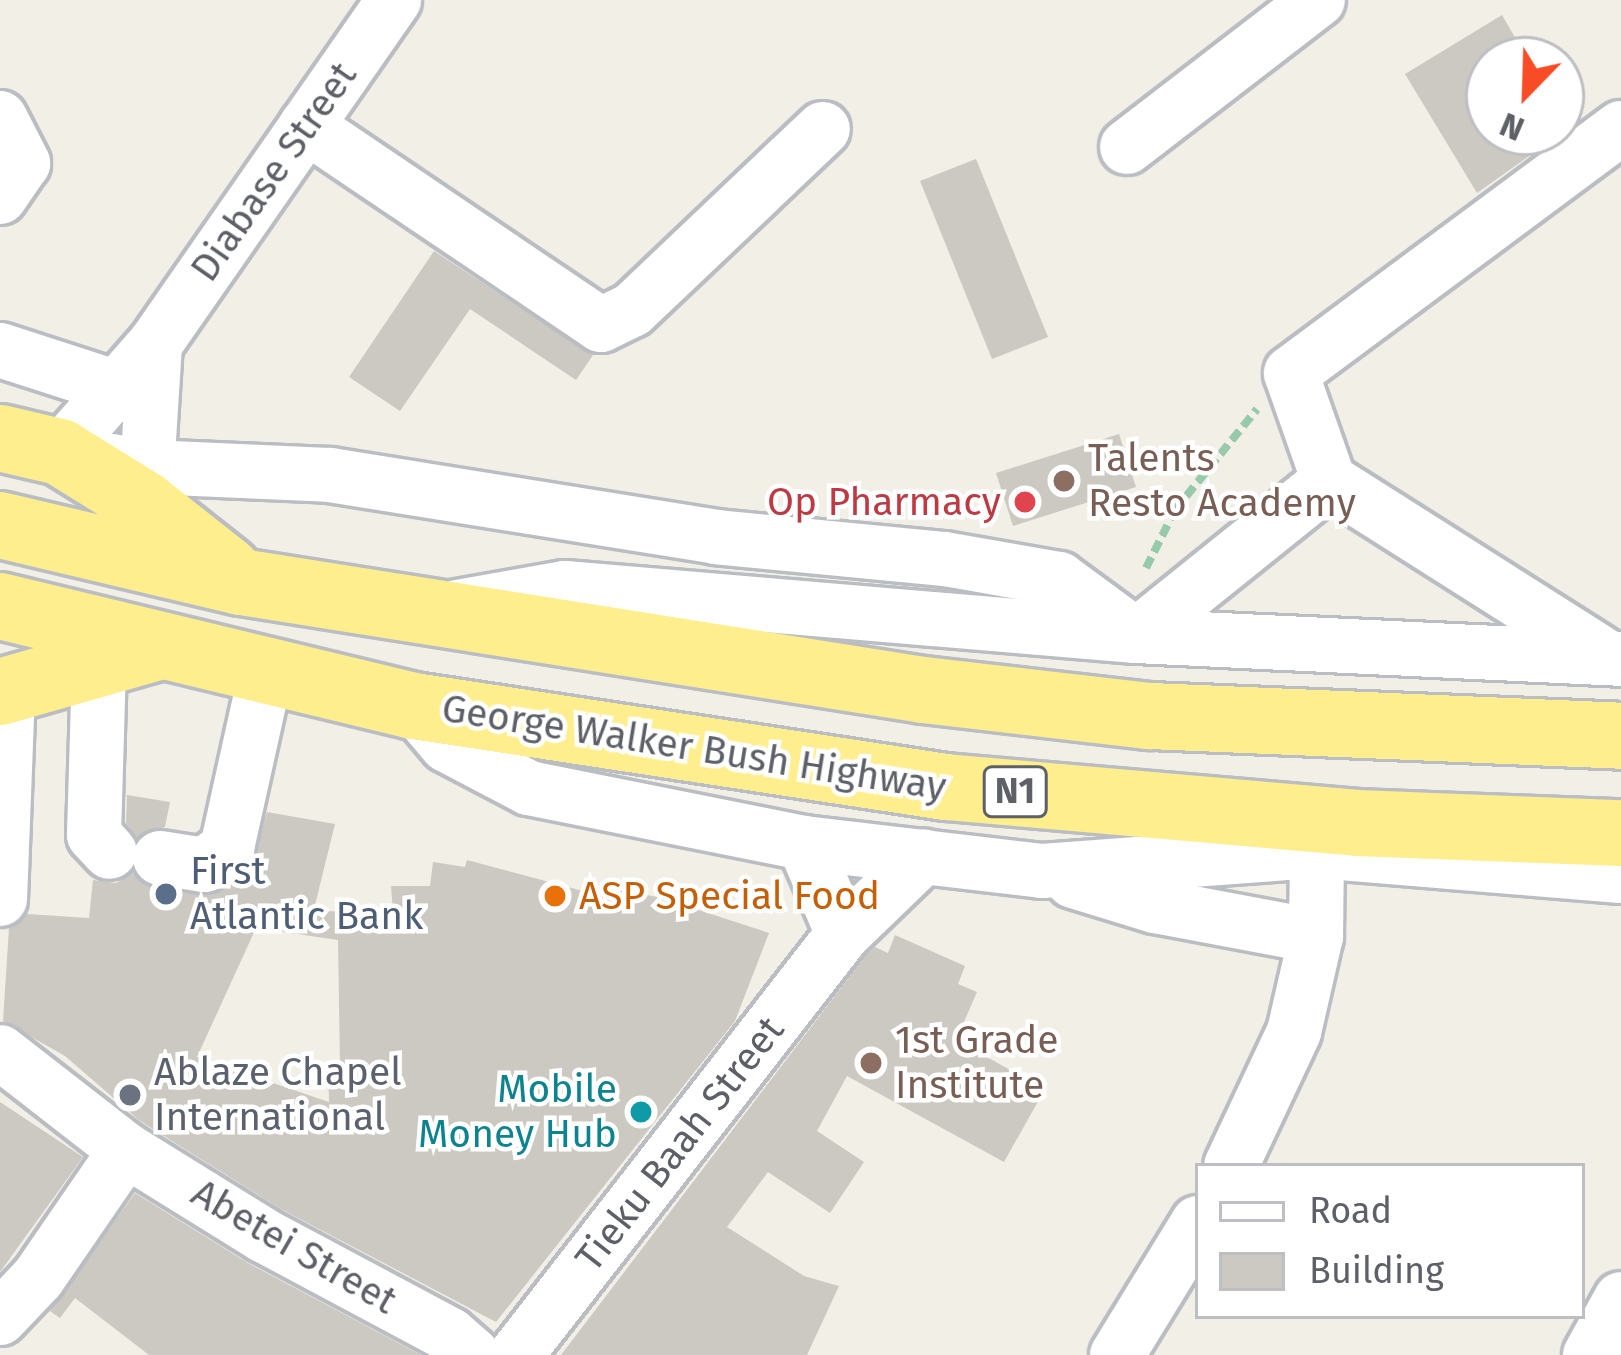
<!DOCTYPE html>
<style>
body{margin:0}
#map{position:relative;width:1621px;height:1355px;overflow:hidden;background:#f1efe6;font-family:"Fira Sans",sans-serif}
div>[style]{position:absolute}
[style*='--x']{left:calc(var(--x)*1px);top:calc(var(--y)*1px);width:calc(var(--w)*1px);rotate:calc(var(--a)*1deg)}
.building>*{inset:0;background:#ccc9c2}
.path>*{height:8px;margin-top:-4px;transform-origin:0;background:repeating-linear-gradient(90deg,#97c9ab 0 12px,transparent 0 18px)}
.roads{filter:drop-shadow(3px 0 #babdc2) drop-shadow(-3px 0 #babdc2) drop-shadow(0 3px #babdc2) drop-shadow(0 -3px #babdc2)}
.minor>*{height:54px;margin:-27px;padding:0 27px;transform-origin:27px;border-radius:27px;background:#fff}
.highway>*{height:66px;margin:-33px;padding:0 33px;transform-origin:33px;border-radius:33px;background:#ffee8e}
.dots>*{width:33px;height:33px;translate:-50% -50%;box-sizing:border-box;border:6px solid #fff;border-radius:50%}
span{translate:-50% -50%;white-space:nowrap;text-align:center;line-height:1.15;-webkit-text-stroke:9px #fff;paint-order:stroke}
.shield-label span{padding:3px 9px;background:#fff;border:3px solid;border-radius:9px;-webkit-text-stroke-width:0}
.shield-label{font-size:36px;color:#5d6067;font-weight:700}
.street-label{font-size:39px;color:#5d6067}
.education-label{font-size:39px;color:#785e54}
.left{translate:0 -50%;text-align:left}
.health-label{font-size:39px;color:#be3a42}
.right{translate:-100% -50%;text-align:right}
.service-label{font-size:39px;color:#4e5e75}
.food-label{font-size:39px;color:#c56008}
.worship-label{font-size:39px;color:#5b616d}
.culture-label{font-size:39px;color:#0d838f}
.legend{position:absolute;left:1195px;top:1163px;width:390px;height:156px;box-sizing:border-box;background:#fff;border:3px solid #bebfc2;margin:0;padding:15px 21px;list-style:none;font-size:36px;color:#5d6067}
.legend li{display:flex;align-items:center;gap:24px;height:60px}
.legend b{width:60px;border:3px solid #bebfc2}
.north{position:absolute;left:1465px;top:36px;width:120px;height:120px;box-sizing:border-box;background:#fff;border:3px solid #bebfc2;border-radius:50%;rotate:203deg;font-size:33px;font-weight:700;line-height:48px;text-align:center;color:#5d6067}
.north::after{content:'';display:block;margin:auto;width:42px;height:54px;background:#f74c26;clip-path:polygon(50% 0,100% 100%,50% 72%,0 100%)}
</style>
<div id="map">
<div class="building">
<i style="clip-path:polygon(1502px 15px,1528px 60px,1489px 60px,1489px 132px,1563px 132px,1477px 193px,1405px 74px)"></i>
<i style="clip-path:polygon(976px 159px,1048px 337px,992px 359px,920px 181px)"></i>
<i style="clip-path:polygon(434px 251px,593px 355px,576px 380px,470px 309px,400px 411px,349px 377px)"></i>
<i style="clip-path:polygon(1119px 434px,1136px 487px,1013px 526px,996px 473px)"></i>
<i style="clip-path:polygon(127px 795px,170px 802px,165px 827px,137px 837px,126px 823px)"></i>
<i style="clip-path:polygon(evenodd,267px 812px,335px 824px,315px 905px,323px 911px,393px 913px,391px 886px,430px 886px,433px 862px,465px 867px,467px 860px,609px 898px,612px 888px,662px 898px,769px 933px,735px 1021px,496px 1322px,279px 1208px,140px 1121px,65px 1056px,3px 1021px,9px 928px,27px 914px,89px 918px,93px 880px,116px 883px,133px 873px,155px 889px,212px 895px,247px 872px,267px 812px,256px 928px,338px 940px,340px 1065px,328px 1065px,329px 1102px,197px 1057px,256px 928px)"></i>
<i style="clip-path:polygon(895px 935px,965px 966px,958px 984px,977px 992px,956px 1040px,1045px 1089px,1004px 1162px,847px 1076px,817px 1131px,864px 1162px,830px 1213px,768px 1172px,727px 1227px,804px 1276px,839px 1286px,807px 1355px,561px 1355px,866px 955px,875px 947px,888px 953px)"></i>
<i style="clip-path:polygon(0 1102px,83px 1157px,0 1272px)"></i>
<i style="clip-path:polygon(135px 1193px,248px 1263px,421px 1355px,149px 1355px,75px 1298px,60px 1318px,50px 1311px)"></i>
</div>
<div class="path">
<i style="--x:1146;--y:568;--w:65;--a:-63.4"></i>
<i style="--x:1175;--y:510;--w:130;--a:-50.9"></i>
</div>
<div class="roads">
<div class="minor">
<i style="--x:0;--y:118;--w:51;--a:62.9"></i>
<i style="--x:23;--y:163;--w:41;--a:124.1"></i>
<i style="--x:306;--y:126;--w:356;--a:34"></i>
<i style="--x:601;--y:325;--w:34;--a:-26"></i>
<i style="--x:632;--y:310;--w:263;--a:-43.5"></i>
<i style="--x:1127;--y:147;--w:241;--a:-37.6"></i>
<i style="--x:0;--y:350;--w:124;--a:17.9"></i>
<i style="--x:60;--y:452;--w:144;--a:-48.7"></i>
<i style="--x:155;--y:344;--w:419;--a:-55.2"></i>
<i style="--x:74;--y:455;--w:75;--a:9.2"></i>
<i style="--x:148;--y:467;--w:182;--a:2.5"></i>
<i style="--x:330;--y:475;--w:390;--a:9.1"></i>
<i style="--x:715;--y:537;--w:231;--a:5.5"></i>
<i style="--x:945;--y:559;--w:116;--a:10"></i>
<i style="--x:1059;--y:579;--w:93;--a:36.3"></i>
<i style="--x:145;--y:503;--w:159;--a:-86.4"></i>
<i style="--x:457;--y:607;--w:110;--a:-10"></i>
<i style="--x:565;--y:588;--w:573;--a:4.81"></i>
<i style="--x:1136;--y:636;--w:486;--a:2.7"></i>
<i style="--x:1136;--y:636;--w:248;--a:-38.8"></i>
<i style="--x:1602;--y:654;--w:323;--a:-147.6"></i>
<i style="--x:1329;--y:481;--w:114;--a:-109.4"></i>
<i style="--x:1291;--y:373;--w:411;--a:-36.6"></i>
<i style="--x:99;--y:666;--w:169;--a:91.7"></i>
<i style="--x:94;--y:835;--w:23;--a:47"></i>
<i style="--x:414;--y:706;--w:51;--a:49.8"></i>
<i style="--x:447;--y:745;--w:93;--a:27.7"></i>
<i style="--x:529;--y:788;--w:280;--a:11.3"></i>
<i style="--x:804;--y:843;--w:240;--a:6.7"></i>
<i style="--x:1042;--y:871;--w:276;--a:-4.2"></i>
<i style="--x:1317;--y:851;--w:305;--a:4.7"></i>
<i style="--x:804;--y:843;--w:99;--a:66.8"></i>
<i style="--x:160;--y:858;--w:45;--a:9"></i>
<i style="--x:204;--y:865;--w:29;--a:-36"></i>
<i style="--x:227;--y:848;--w:180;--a:-77.5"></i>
<i style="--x:1073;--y:881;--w:86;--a:17"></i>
<i style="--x:1155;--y:906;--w:164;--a:10.6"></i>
<i style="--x:0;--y:899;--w:204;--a:-87.8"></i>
<i style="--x:0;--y:1052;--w:160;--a:37.9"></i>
<i style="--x:126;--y:1150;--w:161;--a:31.8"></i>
<i style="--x:263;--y:1235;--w:212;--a:28.1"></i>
<i style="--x:450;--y:1335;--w:30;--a:41"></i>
<i style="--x:1231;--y:1166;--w:148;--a:-64.8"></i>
<i style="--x:1294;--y:1032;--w:98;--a:-77.1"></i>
<i style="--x:1316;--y:936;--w:85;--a:-89.3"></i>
<i style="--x:0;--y:1318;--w:55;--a:-46.5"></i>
<i style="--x:38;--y:1278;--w:155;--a:-55.5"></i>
<i style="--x:516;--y:1355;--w:533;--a:-52.16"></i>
<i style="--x:843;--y:934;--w:112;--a:-43.9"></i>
<i style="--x:1117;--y:1355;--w:155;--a:-58.5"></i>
<i style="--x:1590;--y:1355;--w:64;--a:-61"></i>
</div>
<div class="highway">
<i style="--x:0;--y:438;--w:62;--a:13.1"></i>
<i style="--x:60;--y:452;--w:100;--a:31.9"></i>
<i style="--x:145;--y:505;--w:105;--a:38.4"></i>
<i style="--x:0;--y:525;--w:248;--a:13.3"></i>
<i style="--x:241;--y:582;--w:691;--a:8.99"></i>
<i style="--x:924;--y:690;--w:227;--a:6.6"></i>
<i style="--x:1150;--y:716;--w:471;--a:2.4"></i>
<i style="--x:0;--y:606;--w:426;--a:13.6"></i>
<i style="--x:414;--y:706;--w:538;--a:8.66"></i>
<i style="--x:946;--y:787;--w:413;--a:5"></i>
<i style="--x:1357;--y:823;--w:264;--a:2.2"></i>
<i style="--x:0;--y:692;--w:164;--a:-15.9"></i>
</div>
</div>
<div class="dots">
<i style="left:1064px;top:481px;background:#8d6e63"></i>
<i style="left:1025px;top:502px;background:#e0444e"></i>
<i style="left:166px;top:894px;background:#5c6f8a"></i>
<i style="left:555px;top:896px;background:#e8710a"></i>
<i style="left:871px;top:1063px;background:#8d6e63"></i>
<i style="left:130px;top:1095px;background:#6b7280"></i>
<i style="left:641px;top:1112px;background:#0f9aa8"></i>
</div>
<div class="shield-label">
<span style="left:1015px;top:792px">N1</span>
</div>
<div class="street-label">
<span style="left:274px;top:172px;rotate:-55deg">Diabase Street</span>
<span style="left:694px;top:748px;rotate:9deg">George Walker Bush Highway</span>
<span style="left:680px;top:1144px;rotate:-52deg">Tieku Baah Street</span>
<span style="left:294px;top:1247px;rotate:30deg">Abetei Street</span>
</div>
<div class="education-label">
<span class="left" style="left:1088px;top:481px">Talents<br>Resto Academy</span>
<span class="left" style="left:895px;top:1063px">1st Grade<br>Institute</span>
</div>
<div class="health-label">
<span class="right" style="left:1001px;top:502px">Op Pharmacy</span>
</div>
<div class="service-label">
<span class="left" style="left:190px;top:894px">First<br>Atlantic Bank</span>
</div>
<div class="food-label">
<span class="left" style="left:579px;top:896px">ASP Special Food</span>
</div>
<div class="worship-label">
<span class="left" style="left:154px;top:1095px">Ablaze Chapel<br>International</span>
</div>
<div class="culture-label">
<span class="right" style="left:617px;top:1112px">Mobile<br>Money Hub</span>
</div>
<ul class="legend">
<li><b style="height:15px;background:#fff"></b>Road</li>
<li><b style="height:33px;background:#ccc9c2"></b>Building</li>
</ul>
<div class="north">N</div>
</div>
